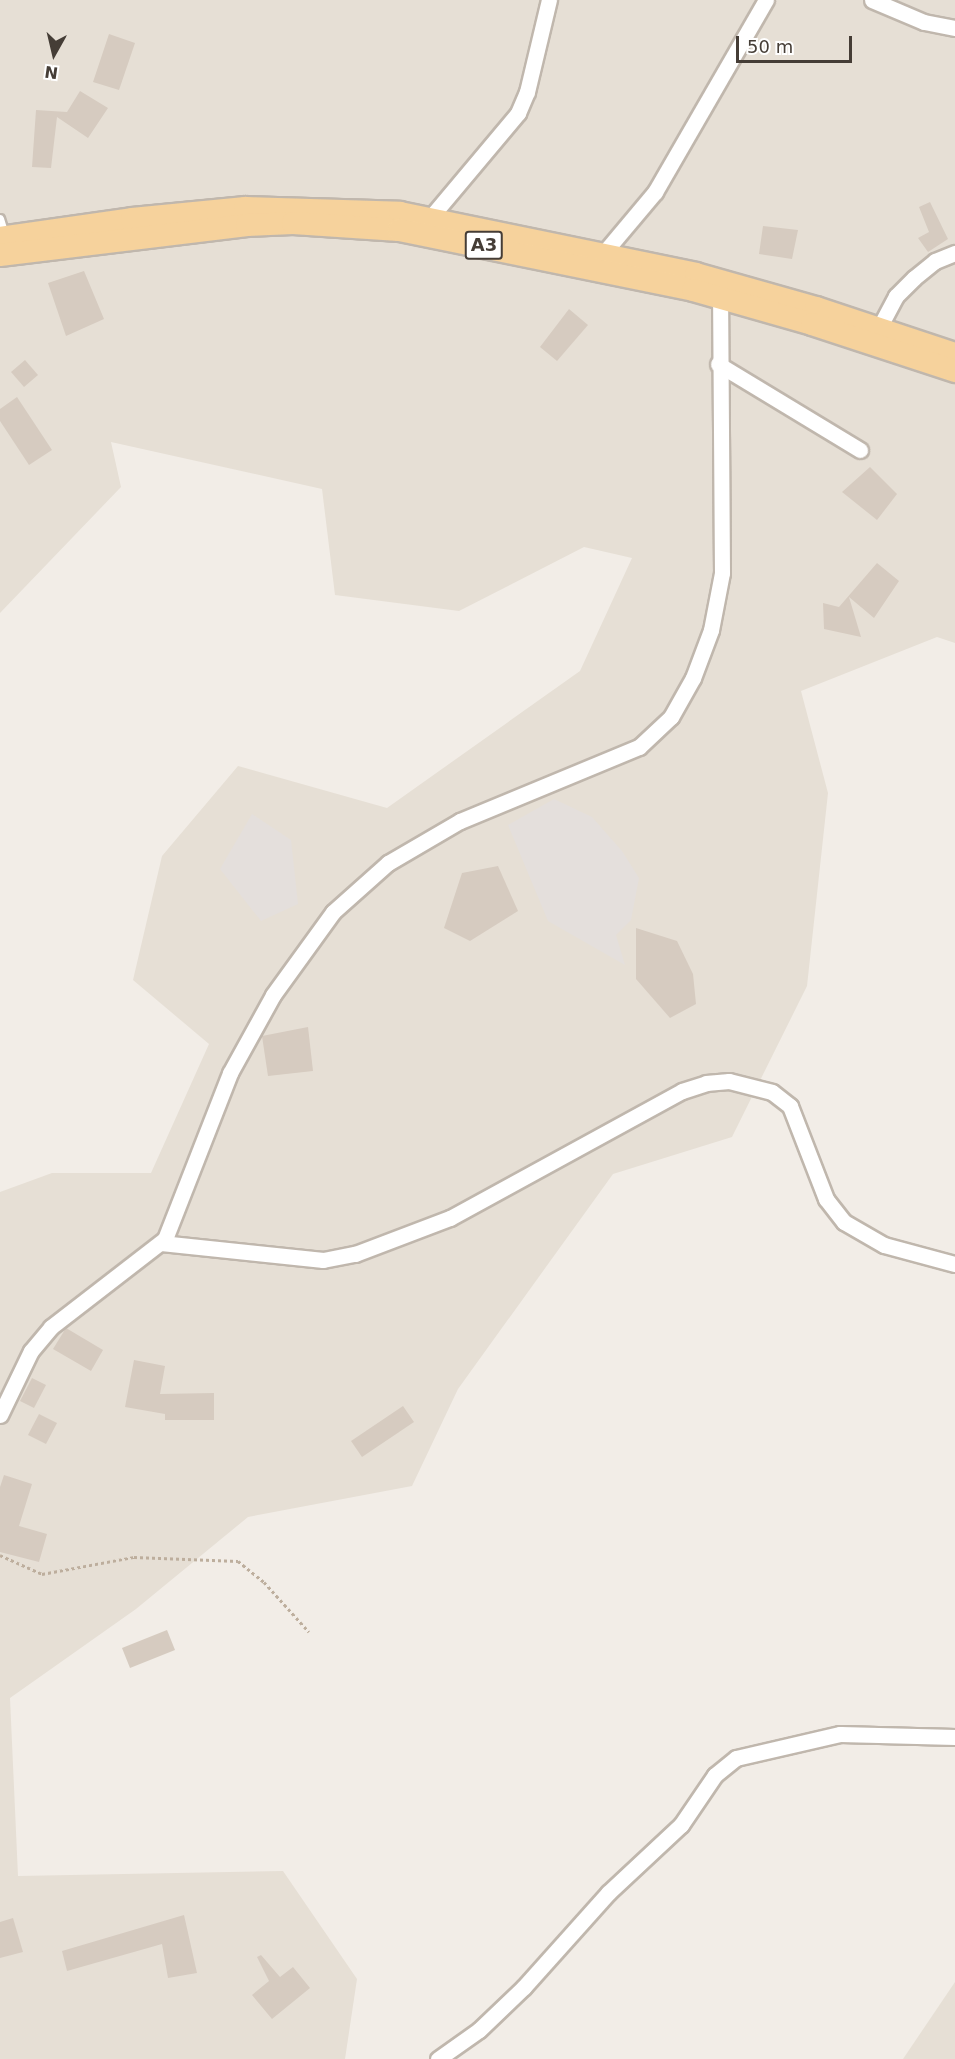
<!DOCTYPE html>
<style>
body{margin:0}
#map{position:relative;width:955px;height:2059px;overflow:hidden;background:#f2ede7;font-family:"DejaVu Sans",sans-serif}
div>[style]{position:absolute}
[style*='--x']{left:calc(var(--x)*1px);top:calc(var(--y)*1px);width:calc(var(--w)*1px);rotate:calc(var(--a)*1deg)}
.residential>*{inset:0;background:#e6dfd5}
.industrial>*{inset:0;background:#e4dfdc}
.building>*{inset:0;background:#d6cbc0}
.path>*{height:3px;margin-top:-1.5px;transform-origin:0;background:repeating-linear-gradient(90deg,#bdae9d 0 3px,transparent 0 6px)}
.roads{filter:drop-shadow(2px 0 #c0b7ad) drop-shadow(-2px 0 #c0b7ad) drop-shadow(0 2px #c0b7ad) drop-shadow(0 -2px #c0b7ad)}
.service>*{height:8px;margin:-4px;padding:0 4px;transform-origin:4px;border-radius:4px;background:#fff}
.minor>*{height:15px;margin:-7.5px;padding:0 7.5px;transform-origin:7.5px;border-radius:7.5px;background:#fff}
.primary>*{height:22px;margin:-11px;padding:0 11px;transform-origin:11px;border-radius:11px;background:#f6d29c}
span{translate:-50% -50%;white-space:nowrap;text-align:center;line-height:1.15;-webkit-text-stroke:4.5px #fff;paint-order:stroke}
.shield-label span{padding:2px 4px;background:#fff;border:2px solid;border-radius:4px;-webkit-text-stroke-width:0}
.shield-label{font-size:18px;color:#453d36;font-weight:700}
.north{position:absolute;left:24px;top:24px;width:60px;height:60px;-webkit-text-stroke:4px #fff;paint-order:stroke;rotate:188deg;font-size:16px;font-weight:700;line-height:24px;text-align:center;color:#453d36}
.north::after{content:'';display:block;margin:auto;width:21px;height:27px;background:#453d36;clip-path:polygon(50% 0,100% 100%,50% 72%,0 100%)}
.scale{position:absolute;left:736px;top:36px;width:116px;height:27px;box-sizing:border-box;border:3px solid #453d36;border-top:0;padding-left:8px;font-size:18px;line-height:21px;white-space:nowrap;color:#453d36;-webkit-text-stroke:4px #fff;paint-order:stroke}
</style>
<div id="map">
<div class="residential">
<i style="clip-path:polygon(0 0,955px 0,955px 643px,937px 637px,801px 691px,828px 793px,807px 986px,732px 1137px,613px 1174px,458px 1389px,412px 1486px,248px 1517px,136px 1609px,10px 1698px,18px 1876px,283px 1871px,357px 1979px,345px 2059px,0 2059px,0 1192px,52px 1173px,151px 1173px,209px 1044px,133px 980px,162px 856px,238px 766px,387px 808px,580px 671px,632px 558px,584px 547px,459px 611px,335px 595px,322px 489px,111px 442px,121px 487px,0 613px)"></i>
<i style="clip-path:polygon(955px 1982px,955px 2059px,903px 2059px)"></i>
</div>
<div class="industrial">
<i style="clip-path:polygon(554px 799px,592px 817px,622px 851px,639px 878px,631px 920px,616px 935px,625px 965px,548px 921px,508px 825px)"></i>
<i style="clip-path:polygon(252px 814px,291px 840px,298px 904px,261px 921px,220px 869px)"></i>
</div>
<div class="building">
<i style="clip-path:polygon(109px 34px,135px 43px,119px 90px,93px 82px)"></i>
<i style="clip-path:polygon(80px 91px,108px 108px,88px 138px,57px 117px,51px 168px,32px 167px,36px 110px,67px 112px)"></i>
<i style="clip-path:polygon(930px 202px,948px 239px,928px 252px,918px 238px,929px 232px,919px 207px)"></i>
<i style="clip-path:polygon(763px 226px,798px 230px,792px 259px,759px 254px)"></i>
<i style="clip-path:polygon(84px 271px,104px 319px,66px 336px,48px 283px)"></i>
<i style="clip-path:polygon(569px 309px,588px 325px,557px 361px,540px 347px)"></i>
<i style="clip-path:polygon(25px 360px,38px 375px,24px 387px,11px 372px)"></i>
<i style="clip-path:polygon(17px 397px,52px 450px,29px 465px,0 421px,0 409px)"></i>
<i style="clip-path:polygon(870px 467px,897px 494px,877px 520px,842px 492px)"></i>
<i style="clip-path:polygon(877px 563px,899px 581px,874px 618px,849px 597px,861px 637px,824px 629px,823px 603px,839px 607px)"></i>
<i style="clip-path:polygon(498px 866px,518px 911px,470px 941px,444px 928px,462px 873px)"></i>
<i style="clip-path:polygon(636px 928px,677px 941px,693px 974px,696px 1004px,670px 1018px,636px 979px)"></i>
<i style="clip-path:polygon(308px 1027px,313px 1071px,268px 1076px,262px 1036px)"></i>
<i style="clip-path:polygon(66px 1328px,103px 1350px,91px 1371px,53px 1349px)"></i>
<i style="clip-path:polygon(134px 1360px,165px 1366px,160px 1394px,214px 1393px,214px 1420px,165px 1420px,165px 1414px,125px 1407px)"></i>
<i style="clip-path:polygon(32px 1378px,46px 1385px,34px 1408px,20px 1401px)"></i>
<i style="clip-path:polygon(403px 1406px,414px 1422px,362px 1457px,351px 1441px)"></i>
<i style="clip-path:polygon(39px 1414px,57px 1423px,46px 1444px,28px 1435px)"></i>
<i style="clip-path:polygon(4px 1475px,32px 1484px,19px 1526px,47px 1534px,39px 1562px,0 1552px,0 1487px)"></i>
<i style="clip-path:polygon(167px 1630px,175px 1650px,130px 1668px,122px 1648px)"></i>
<i style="clip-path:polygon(184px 1915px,197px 1973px,168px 1978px,162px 1944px,67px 1971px,62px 1951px)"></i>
<i style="clip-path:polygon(13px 1918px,23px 1952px,0 1958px,0 1922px)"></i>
<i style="clip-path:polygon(261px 1955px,280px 1977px,293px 1967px,310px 1988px,272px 2019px,252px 1995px,269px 1981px,257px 1957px)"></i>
</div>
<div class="path">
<i style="--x:0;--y:1555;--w:46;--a:24.3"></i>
<i style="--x:42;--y:1574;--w:94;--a:-10.5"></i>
<i style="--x:134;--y:1557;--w:104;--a:2.2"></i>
<i style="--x:238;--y:1561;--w:33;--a:39"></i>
<i style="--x:264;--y:1582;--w:67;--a:48"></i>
</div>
<div class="roads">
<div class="service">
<i style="--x:0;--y:219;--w:17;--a:73"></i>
</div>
<div class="minor">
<i style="--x:872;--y:0;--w:56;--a:22.9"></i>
<i style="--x:924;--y:22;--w:32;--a:11"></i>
<i style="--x:430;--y:218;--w:137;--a:-50"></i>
<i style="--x:518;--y:113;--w:23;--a:-67"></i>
<i style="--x:527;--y:92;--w:95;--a:-76.6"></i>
<i style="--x:597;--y:261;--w:90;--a:-50"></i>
<i style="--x:655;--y:192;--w:222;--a:-60"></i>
<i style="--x:879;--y:328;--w:36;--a:-62"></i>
<i style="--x:896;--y:296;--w:25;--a:-45"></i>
<i style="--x:914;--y:278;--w:27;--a:-39"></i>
<i style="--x:935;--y:261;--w:22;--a:-22"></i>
<i style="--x:718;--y:364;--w:166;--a:31.2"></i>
<i style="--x:161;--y:1243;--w:163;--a:6"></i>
<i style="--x:323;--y:1260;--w:33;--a:-11"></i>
<i style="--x:355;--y:1254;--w:102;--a:-20.8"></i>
<i style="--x:450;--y:1218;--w:264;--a:-28.7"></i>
<i style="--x:682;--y:1091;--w:25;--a:-18"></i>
<i style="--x:706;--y:1083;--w:23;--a:-5"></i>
<i style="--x:729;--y:1081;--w:44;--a:14.3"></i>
<i style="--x:772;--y:1092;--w:23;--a:38"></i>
<i style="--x:790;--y:1106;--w:100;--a:68.8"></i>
<i style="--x:826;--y:1199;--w:29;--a:52"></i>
<i style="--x:844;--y:1222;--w:46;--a:29.9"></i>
<i style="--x:884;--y:1245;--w:73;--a:15"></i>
<i style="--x:0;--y:1415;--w:71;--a:-64.2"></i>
<i style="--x:31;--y:1351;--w:31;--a:-50"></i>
<i style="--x:51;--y:1327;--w:144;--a:-37.7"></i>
<i style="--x:165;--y:1239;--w:178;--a:-68.6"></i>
<i style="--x:230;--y:1073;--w:89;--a:-61.1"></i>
<i style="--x:273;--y:995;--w:102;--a:-54.1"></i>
<i style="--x:333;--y:912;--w:74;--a:-41.7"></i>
<i style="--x:388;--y:863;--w:83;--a:-30.3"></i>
<i style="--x:460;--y:821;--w:194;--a:-22.5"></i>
<i style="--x:639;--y:747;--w:44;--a:-43.2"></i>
<i style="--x:671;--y:717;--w:45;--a:-60.6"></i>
<i style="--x:693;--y:678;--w:51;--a:-69.4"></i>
<i style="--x:711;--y:630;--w:58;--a:-79.1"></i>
<i style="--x:722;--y:573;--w:276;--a:-90.4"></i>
<i style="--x:438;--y:2059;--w:50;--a:-35.3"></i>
<i style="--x:479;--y:2030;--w:62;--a:-43.7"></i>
<i style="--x:524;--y:1987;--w:126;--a:-48.2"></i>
<i style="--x:608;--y:1893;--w:100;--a:-43"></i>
<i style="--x:681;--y:1825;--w:60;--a:-55.8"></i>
<i style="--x:715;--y:1775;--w:27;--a:-39"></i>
<i style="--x:736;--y:1758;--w:107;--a:-13"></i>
<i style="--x:840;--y:1734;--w:115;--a:1.5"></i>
</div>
<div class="primary">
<i style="--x:0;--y:238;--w:133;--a:-8.2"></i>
<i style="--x:132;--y:219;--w:114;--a:-5.6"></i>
<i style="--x:245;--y:208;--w:155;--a:1.8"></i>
<i style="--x:400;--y:213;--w:302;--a:11.6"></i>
<i style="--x:696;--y:274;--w:125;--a:15.8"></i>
<i style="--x:816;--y:308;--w:146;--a:18.3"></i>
<i style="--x:0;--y:255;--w:249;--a:-6.9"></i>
<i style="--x:247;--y:225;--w:46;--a:-2.5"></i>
<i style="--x:293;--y:223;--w:106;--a:3.8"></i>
<i style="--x:399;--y:230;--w:300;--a:11.5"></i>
<i style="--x:693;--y:290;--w:124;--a:15.9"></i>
<i style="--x:812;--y:324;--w:151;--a:18.2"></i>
</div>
</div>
<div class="shield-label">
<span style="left:484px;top:245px">A3</span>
</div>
<div class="north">N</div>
<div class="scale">50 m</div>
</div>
